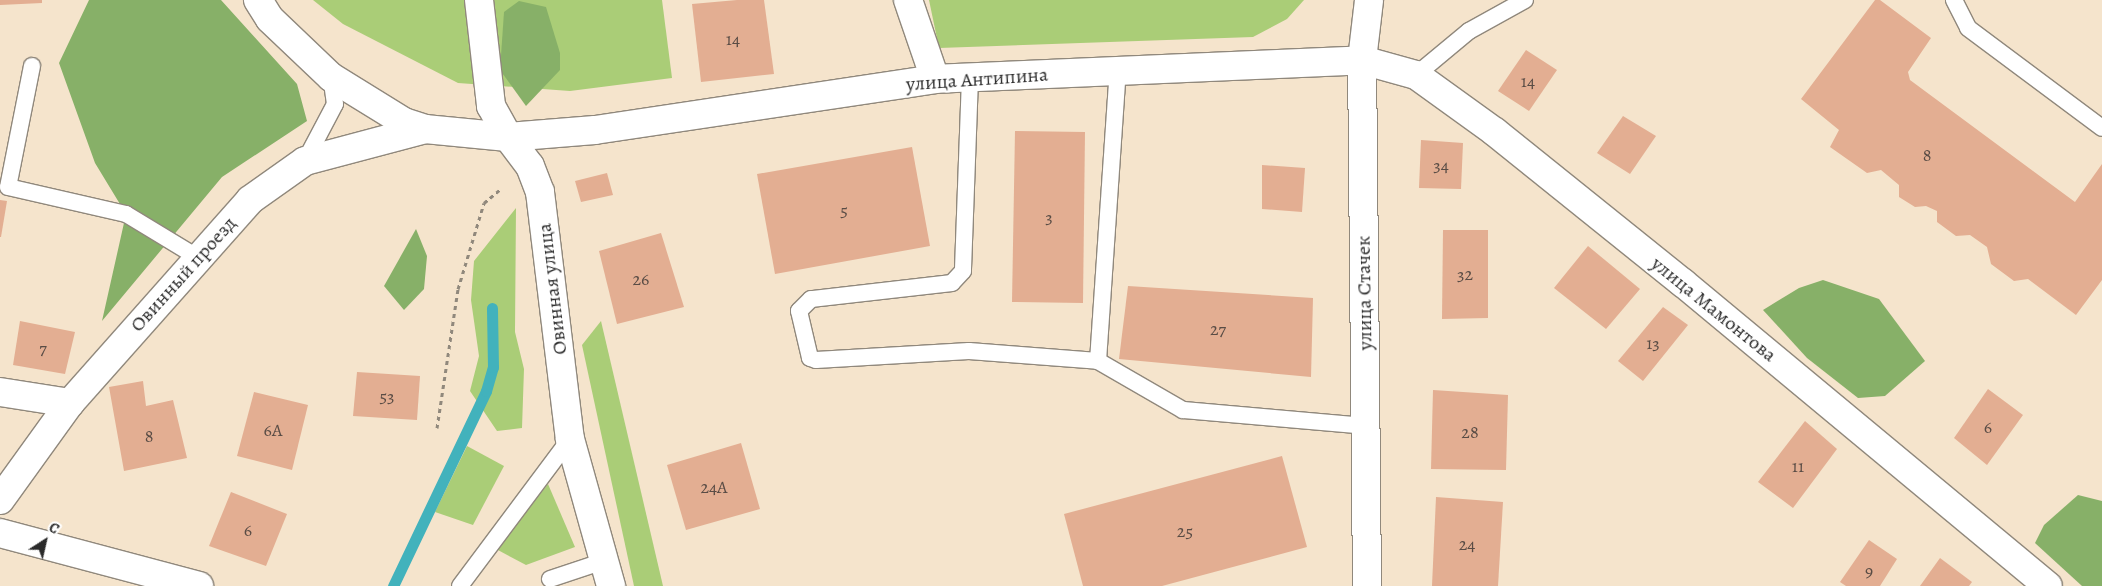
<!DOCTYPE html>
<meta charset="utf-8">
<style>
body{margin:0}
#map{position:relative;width:2102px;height:586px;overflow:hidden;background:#f5e4cc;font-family:Alegreya,serif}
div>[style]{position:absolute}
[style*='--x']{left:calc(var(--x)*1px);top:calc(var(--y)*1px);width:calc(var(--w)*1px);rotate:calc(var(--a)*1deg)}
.green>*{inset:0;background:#aacd77}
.forest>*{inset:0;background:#87b068}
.stream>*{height:11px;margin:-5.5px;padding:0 5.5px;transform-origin:5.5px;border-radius:5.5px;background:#42b2bc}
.building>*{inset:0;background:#e3ae92}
.path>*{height:3px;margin-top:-1.5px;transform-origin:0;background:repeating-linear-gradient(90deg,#90887c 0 4px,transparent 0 8px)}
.roads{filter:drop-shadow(1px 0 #90887c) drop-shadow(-1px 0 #90887c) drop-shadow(0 1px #90887c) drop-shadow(0 -1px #90887c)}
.service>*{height:16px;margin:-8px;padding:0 8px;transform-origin:8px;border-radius:8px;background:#fff}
.minor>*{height:28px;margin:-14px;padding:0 14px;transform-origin:14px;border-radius:14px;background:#fff}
.tertiary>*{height:28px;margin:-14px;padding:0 14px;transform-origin:14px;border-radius:14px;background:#fff}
span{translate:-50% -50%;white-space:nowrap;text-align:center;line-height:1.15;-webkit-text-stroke:4px #fff;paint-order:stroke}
.number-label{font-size:18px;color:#594c45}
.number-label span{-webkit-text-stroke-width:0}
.street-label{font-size:20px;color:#2b2b2b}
.north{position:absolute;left:20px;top:516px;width:50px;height:50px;-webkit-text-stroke:4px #fff;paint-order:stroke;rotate:35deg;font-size:14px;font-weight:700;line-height:20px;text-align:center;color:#2b2b2b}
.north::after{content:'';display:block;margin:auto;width:18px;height:22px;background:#2b2b2b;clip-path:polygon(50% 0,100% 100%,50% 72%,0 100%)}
</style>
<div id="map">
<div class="green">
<i style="clip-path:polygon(313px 0,662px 0,672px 78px,570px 91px,458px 83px,343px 24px)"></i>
<i style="clip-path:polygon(929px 0,1304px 0,1287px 19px,1253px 37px,939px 48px)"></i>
<i style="clip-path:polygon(516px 208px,515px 332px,524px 369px,522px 428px,497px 431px,470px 391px,479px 356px,471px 300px,474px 261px)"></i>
<i style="clip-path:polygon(601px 321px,663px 586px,634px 586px,582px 345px)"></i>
<i style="clip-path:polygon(467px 446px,504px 466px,473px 525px,435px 512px)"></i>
<i style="clip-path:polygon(548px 484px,575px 547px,526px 565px,496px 549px)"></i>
</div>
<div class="forest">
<i style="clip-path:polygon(89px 0,221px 0,297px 84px,307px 121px,222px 177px,102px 321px,126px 214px,95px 163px,59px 63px)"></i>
<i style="clip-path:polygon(519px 1px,546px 7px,560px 53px,560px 70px,526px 106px,500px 70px,504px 12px)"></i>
<i style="clip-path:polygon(416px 229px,427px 256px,424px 289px,404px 310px,384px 286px)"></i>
<i style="clip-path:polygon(1823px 280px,1879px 299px,1925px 361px,1885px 396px,1858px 398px,1807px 358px,1763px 310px,1799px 288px)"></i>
<i style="clip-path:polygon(2078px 495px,2102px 501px,2102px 586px,2082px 586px,2035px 543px,2044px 525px)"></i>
</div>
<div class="stream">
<i style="--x:393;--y:586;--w:216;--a:-64.5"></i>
<i style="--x:486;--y:391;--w:25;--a:-74"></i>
<i style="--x:493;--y:367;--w:59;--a:-91"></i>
</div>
<div class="building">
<i style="clip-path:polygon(0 0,42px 0,42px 3px,0 5px)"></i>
<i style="clip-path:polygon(737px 0,764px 0,774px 74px,701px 82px,692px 4px)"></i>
<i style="clip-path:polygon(1875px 0,1880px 0,1931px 38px,1908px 72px,1910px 80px,2075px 202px,2102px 164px,2102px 280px,2076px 315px,2028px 279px,2014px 281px,1991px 264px,1987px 247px,1970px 235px,1956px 236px,1937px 222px,1937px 211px,1926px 206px,1915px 207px,1899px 197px,1899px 185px,1881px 170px,1867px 173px,1830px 147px,1839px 130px,1801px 99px)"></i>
<i style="clip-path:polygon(1526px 50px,1557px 70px,1529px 111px,1498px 91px)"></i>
<i style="clip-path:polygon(1623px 116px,1656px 136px,1630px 174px,1597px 153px)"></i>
<i style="clip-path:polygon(1015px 131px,1085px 132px,1083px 303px,1012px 302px)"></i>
<i style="clip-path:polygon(1421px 140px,1463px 143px,1461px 189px,1419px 188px)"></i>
<i style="clip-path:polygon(912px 147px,930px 246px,775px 274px,757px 174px)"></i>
<i style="clip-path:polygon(1262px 165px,1305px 168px,1302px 212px,1262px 209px)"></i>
<i style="clip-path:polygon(607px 173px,613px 195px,581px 202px,575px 181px)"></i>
<i style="clip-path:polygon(0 200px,7px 201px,1px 237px,0 237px)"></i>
<i style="clip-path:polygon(1443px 230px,1488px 230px,1488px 318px,1442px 319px)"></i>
<i style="clip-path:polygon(661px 233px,684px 307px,617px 324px,599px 251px)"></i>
<i style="clip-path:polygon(1588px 246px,1640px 289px,1606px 329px,1554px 288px)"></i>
<i style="clip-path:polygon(1128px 286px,1313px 298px,1311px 377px,1119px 359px)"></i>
<i style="clip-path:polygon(1663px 307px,1688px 325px,1643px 381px,1618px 361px)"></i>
<i style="clip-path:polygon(20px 321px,75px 332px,65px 374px,13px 365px)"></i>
<i style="clip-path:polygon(357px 372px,420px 376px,417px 420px,353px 416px)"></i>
<i style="clip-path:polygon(143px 381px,146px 406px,173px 400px,187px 458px,124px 471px,109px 387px)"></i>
<i style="clip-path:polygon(1988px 389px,2023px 415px,1987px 465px,1954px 438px)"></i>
<i style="clip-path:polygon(1433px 390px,1508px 395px,1506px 470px,1431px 469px)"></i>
<i style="clip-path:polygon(254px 392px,308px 405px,292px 470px,237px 456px)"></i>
<i style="clip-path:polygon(1805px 421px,1837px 449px,1793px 508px,1758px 482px)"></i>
<i style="clip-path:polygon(741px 443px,760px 509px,686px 530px,667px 465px)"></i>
<i style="clip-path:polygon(1282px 456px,1307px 547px,1162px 586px,1083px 586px,1064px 514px)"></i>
<i style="clip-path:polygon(231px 492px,287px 514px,266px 566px,209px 546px)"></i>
<i style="clip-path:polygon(1436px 497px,1503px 502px,1498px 586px,1432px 586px)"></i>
<i style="clip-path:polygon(1869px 540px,1897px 559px,1880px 586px,1846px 586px,1840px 582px)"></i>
<i style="clip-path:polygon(1940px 558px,1972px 582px,1969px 586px,1920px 586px)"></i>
</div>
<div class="path">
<i style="--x:437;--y:428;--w:141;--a:-81.4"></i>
<i style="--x:458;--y:289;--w:90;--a:-73.2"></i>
<i style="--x:484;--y:203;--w:23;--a:-40"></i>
</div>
<div class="roads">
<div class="service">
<i style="--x:1954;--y:0;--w:31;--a:63"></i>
<i style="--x:1968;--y:28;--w:167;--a:36.7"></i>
<i style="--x:32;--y:66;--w:123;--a:101.2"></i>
<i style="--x:8;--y:187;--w:121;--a:12.9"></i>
<i style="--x:126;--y:214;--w:83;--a:31.2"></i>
<i style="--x:1416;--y:75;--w:69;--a:-39.7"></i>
<i style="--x:1469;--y:31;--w:64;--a:-29"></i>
<i style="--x:970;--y:78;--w:193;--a:92.1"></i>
<i style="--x:963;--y:271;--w:16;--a:133"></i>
<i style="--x:952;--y:283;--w:142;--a:173.5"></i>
<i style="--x:811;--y:299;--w:17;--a:135"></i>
<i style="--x:799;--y:311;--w:48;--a:76.8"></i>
<i style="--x:810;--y:358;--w:6;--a:18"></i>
<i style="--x:816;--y:360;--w:153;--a:-3.4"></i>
<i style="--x:969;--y:351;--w:129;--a:4.4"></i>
<i style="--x:1098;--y:361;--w:98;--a:30"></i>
<i style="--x:1183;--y:410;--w:183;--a:5"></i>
<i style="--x:305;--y:161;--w:64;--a:-62.2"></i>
<i style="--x:335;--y:104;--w:27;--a:-98"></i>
<i style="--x:1098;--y:361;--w:291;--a:-86.1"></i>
<i style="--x:550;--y:579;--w:57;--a:-18.4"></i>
<i style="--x:460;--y:586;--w:184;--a:-53.2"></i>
</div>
<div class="minor">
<i style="--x:479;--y:0;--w:107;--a:83.5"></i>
<i style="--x:491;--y:106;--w:35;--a:61"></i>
<i style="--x:508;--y:137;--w:36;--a:53"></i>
<i style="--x:530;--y:166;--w:28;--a:69"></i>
<i style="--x:540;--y:192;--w:249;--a:83.1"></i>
<i style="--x:570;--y:439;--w:153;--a:74.4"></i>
<i style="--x:908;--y:0;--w:83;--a:71.1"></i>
<i style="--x:0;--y:392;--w:71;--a:8.9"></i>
<i style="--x:0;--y:500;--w:120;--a:-54.2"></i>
<i style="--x:70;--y:403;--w:271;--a:-48.4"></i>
<i style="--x:250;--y:200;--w:67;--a:-35.3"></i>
<i style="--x:305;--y:161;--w:124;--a:-14.9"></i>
<i style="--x:0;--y:533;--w:206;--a:14.9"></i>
<i style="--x:1367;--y:586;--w:526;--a:-90.54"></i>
<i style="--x:1362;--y:60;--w:56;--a:15.5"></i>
<i style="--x:1416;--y:75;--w:97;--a:35.8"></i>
<i style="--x:1495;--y:132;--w:241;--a:38.8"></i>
<i style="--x:1683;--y:283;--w:474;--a:39.7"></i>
</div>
<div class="tertiary">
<i style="--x:258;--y:0;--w:22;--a:58"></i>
<i style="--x:270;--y:19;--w:84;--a:43.6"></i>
<i style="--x:331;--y:77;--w:86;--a:31.7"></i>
<i style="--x:404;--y:122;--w:22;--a:18"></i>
<i style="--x:425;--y:129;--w:83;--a:5.5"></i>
<i style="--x:508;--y:137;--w:87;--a:-4.6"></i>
<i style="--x:595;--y:130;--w:344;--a:-8.5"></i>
<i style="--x:935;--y:79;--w:427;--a:-2.5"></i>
<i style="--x:1362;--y:60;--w:60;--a:-83.3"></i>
</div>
</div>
<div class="number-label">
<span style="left:733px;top:39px">14</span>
<span style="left:1528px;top:81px">14</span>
<span style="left:1927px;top:155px">8</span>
<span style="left:1441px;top:165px">34</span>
<span style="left:844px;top:210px">5</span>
<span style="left:1049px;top:217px">3</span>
<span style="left:1465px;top:274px">32</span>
<span style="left:641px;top:279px">26</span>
<span style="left:1218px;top:329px">27</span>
<span style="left:1653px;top:343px">13</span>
<span style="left:43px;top:348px">7</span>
<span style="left:387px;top:396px">53</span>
<span style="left:1988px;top:427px">6</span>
<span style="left:273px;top:430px">6А</span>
<span style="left:1470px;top:432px">28</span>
<span style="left:149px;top:436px">8</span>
<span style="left:1798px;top:466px">11</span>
<span style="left:714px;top:487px">24А</span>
<span style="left:248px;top:530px">6</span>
<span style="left:1185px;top:531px">25</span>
<span style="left:1467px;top:544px">24</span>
<span style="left:1869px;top:571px">9</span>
</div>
<div class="street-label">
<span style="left:977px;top:79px;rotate:-4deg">улица Антипина</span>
<span style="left:183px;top:274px;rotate:-48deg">Овинный проезд</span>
<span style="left:552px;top:289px;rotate:-97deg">Овинная улица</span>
<span style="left:1364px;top:293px;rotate:-91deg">улица Стачек</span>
<span style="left:1714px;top:309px;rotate:39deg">улица Мамонтова</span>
</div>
<div class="north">С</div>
</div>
